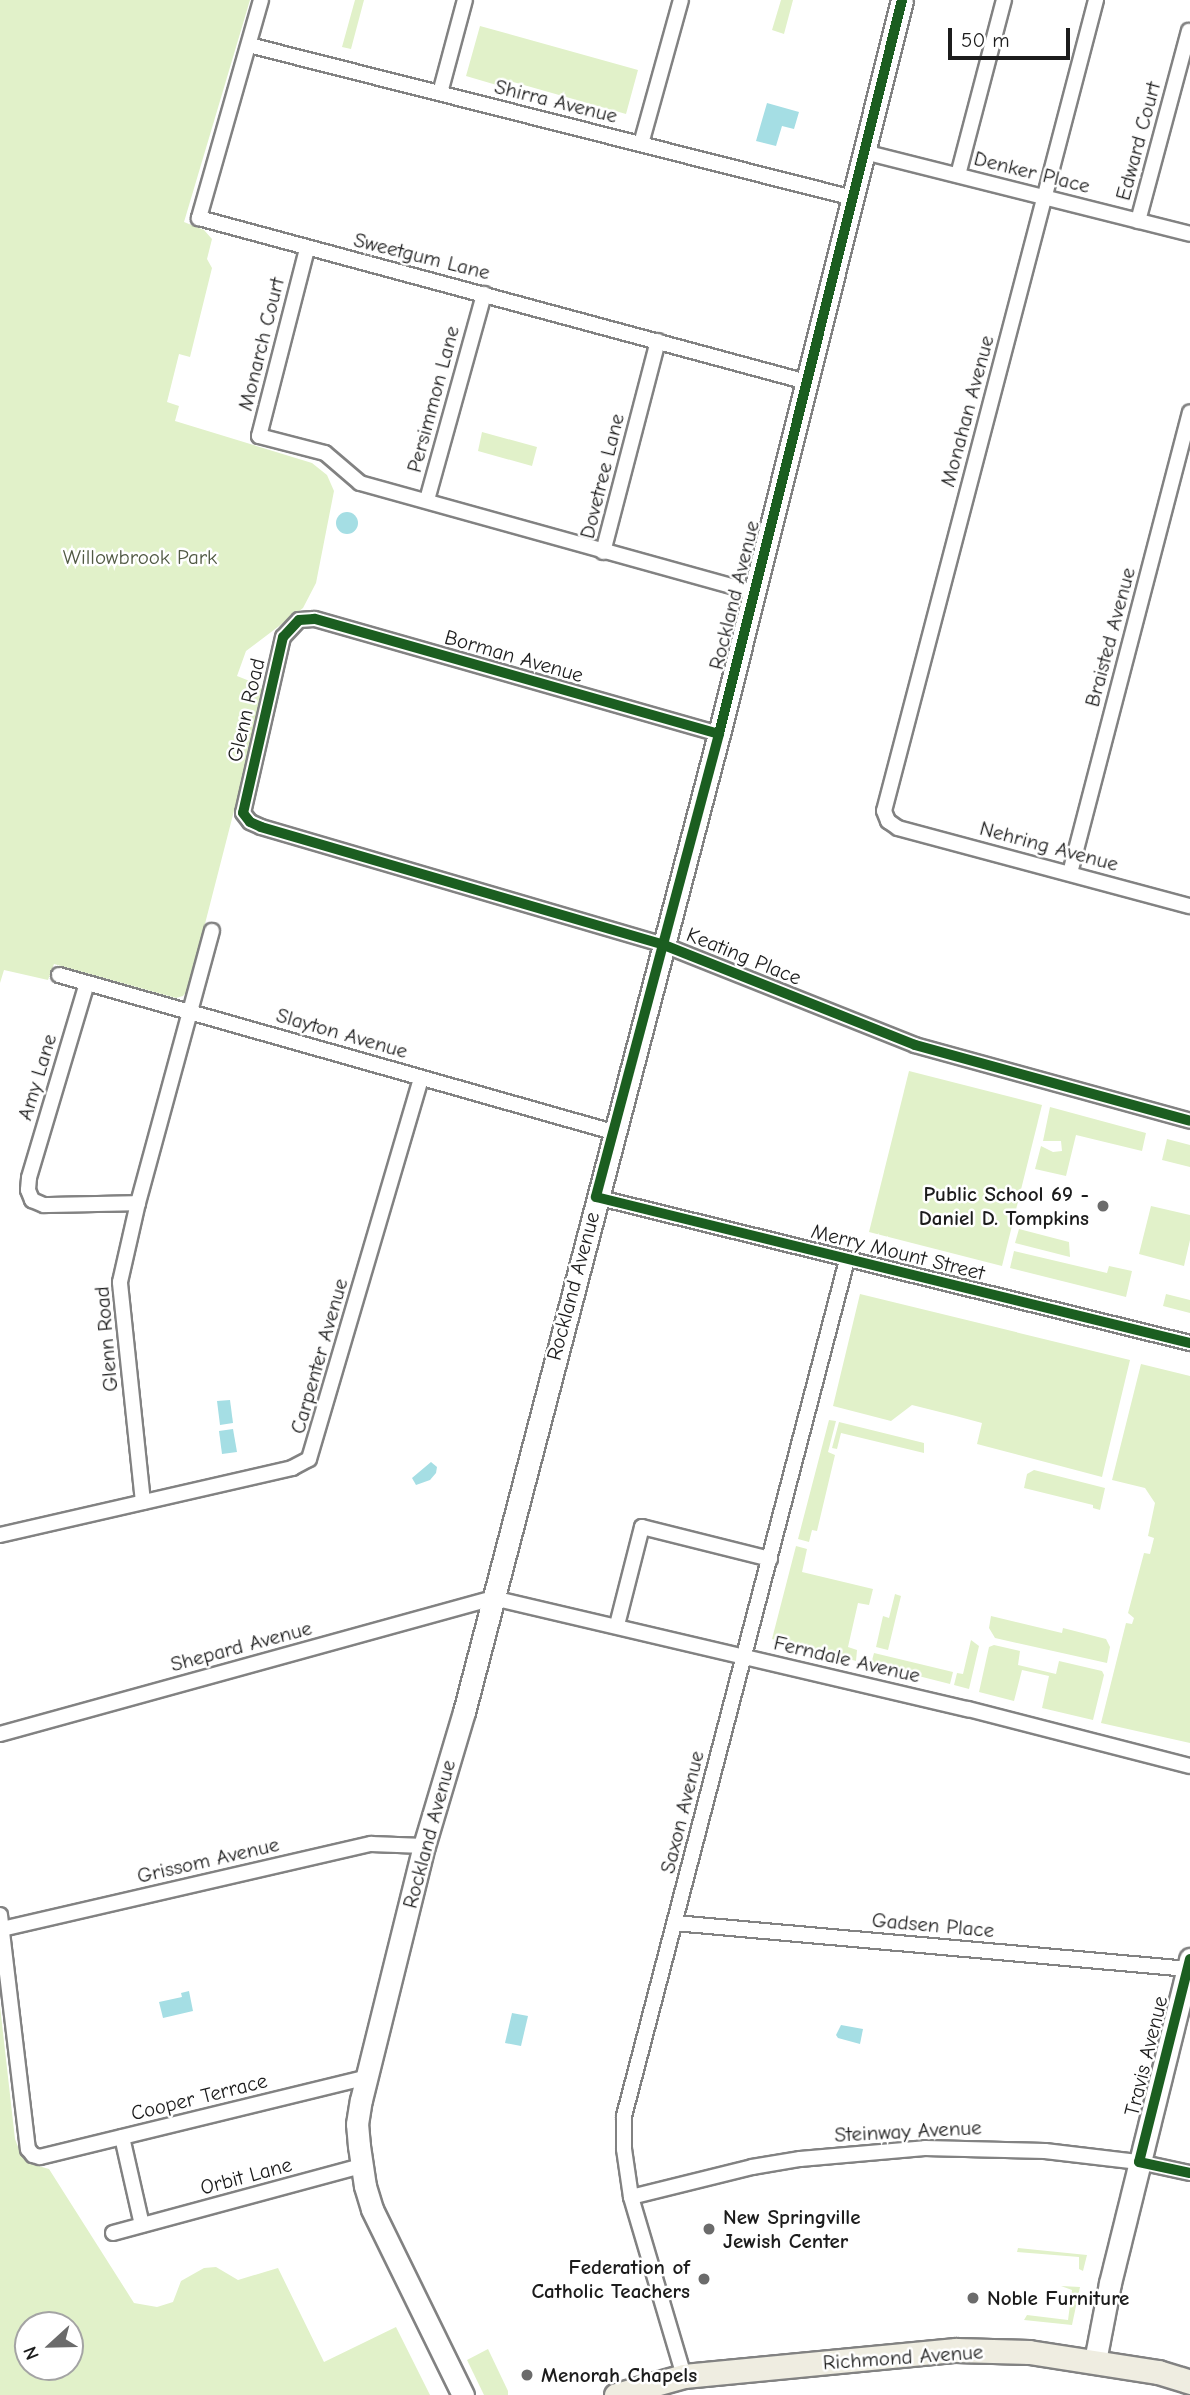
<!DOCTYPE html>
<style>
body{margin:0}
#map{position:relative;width:1190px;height:2395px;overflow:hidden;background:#fff;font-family:"Comic Neue",sans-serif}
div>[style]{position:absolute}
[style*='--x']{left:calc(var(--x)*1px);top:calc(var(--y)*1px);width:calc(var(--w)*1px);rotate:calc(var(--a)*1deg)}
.green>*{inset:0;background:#e1f1c9}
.water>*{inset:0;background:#a5dee4}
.round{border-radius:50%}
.roads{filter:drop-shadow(2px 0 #828282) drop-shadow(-2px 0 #828282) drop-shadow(0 2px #828282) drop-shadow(0 -2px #828282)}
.street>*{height:14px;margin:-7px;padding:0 7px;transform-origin:7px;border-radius:7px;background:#fff}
.secondary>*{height:21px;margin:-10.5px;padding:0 10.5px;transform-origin:10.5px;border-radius:10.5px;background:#fff}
.primary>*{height:23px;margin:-11.5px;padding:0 11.5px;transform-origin:11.5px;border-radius:11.5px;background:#efede1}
.cycleway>*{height:10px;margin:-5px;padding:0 5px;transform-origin:5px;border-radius:5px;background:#1b5e20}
.dots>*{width:19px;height:19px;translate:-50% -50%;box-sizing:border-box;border:4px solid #fff;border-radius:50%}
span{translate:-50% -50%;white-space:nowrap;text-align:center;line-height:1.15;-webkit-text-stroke:5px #fff;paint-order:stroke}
.street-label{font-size:21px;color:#1c1c1c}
.park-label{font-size:21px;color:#505943}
.poi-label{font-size:21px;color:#1c1c1c;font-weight:700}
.right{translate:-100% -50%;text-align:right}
.left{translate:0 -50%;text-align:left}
.north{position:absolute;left:14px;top:2311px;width:70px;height:70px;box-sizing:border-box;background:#fff;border:2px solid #a4a4a4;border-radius:50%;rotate:248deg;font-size:19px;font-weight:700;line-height:28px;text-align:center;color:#1c1c1c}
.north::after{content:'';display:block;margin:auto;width:24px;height:32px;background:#6b6b6b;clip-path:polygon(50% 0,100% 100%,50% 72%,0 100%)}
.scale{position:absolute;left:948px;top:28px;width:122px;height:32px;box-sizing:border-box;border:4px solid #1c1c1c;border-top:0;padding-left:9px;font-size:21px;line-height:24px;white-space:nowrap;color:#1c1c1c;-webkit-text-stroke:5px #fff;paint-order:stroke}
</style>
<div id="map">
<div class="green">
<i style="clip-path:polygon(0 0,250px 0,184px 222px,204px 230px,212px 239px,207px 259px,212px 268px,190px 357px,179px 354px,167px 402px,179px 406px,175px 421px,312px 463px,327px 475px,334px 491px,316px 583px,303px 608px,246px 651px,237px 676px,260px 685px,264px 694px,188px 990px,183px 996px,176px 998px,54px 964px,48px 980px,4px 970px,0 983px)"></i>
<i style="clip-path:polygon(355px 0,364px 0,351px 49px,342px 47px)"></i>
<i style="clip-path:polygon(781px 0,793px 0,784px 34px,772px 30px)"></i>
<i style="clip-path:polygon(480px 26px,638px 70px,626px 114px,503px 79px,500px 86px,466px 76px)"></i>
<i style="clip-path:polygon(482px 432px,537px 447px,532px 466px,478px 451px)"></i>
<i style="clip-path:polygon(909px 1071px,1042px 1105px,1002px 1266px,869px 1232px)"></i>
<i style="clip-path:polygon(1050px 1107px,1146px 1133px,1142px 1151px,1076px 1135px,1066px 1176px,1035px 1169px,1041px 1146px,1053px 1152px,1062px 1151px,1061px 1141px,1043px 1141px)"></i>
<i style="clip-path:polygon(1167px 1139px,1190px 1145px,1190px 1167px,1162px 1160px)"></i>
<i style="clip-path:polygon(1151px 1206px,1190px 1215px,1190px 1240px,1184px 1266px,1139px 1254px)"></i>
<i style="clip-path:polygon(1019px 1229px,1069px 1242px,1070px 1257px,1015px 1243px)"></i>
<i style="clip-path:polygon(1014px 1251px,1107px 1273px,1109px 1266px,1132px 1271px,1126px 1297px,1010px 1268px)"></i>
<i style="clip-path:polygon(860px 1294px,1130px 1360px,1102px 1477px,977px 1444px,982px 1423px,956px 1416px,912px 1405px,891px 1421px,833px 1406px)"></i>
<i style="clip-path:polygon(1166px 1294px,1190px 1300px,1190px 1313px,1163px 1306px)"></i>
<i style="clip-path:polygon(1141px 1364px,1190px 1376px,1190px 1743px,1101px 1723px,1126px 1623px,1132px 1624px,1134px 1618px,1128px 1613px,1144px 1553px,1150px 1554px,1154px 1538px,1148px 1536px,1155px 1503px,1145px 1488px,1112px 1480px)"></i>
<i style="clip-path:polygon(829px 1420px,836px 1421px,828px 1452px,835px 1455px,817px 1531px,812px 1530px,809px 1542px,798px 1539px)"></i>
<i style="clip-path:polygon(839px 1422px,924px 1443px,924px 1453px,841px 1433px,837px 1449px,832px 1448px)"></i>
<i style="clip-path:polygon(1034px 1470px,1105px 1488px,1100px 1510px,1093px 1508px,1093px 1505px,1024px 1488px,1027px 1474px)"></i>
<i style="clip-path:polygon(796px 1546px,807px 1549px,802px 1572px,873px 1589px,869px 1605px,858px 1603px,848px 1647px,857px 1650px,856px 1661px,772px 1639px)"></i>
<i style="clip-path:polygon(895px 1594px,901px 1596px,888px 1650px,876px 1647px,883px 1616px,889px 1618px)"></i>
<i style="clip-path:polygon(991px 1616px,1062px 1633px,1063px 1628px,1106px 1639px,1110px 1647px,1107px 1663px,995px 1638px,989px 1628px)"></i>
<i style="clip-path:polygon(971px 1640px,979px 1646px,969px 1689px,954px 1685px,957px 1673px,963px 1674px)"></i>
<i style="clip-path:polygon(994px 1645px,1020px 1651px,1018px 1665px,1056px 1674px,1059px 1661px,1102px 1671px,1104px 1675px,1093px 1720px,1042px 1708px,1049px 1676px,1022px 1670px,1014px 1701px,979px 1692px,989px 1647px)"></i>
<i style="clip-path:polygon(874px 1653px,953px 1672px,950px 1684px,871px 1664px)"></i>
<i style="clip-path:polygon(evenodd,0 2006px,15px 2139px,20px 2152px,28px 2163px,49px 2169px,134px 2303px,157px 2307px,173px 2302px,181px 2281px,204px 2268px,216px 2267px,238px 2280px,278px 2268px,324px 2362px,396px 2327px,430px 2395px,0 2395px,0 2006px,70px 2325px,70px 2367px,28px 2367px,28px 2325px,70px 2325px)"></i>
<i style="clip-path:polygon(1018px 2248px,1087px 2255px,1083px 2271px,1079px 2269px,1079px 2257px,1017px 2252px)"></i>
<i style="clip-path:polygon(1061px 2286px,1080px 2287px,1072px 2325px,1024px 2320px,1027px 2315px,1068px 2320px,1072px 2290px)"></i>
<i style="clip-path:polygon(488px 2349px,508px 2391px,508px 2395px,484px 2395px,467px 2360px)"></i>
</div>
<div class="water">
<i style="clip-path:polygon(767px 103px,799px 112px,794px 129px,782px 126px,776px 146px,756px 141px)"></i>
<i class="round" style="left:336px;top:512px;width:22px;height:22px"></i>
<i style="clip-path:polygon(230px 1400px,233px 1423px,220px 1425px,217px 1401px)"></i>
<i style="clip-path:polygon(233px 1429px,237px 1452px,222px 1454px,219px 1431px)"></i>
<i style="clip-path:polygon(431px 1462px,437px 1467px,436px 1473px,430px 1480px,416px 1485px,412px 1478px)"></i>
<i style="clip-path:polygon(189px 1991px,193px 2011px,163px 2018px,159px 2002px,182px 1997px,181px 1993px)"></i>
<i style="clip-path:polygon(512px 2013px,528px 2016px,521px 2046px,505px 2043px)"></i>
<i style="clip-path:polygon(841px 2025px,863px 2029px,860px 2044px,838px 2038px,836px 2035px)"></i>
</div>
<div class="roads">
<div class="street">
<i style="--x:261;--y:0;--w:227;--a:105.9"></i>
<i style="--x:199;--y:218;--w:630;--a:15.1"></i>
<i style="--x:1096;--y:0;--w:838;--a:104.65"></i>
<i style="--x:884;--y:811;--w:11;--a:68"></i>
<i style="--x:888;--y:821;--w:12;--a:35"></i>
<i style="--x:898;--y:828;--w:302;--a:15"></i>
<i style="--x:249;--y:45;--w:623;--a:14.21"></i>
<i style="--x:440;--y:93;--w:96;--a:-75"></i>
<i style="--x:641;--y:144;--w:149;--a:-74.5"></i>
<i style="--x:864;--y:152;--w:336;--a:14.1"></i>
<i style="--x:958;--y:175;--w:181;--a:-75.3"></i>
<i style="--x:1138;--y:221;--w:197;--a:-75"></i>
<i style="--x:307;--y:249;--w:193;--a:104.4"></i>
<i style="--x:259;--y:436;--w:68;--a:14.4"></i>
<i style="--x:325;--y:453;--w:46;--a:40.6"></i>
<i style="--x:360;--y:483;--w:409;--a:15.5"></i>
<i style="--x:427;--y:500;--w:214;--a:-74.5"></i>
<i style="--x:603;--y:552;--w:218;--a:-75.4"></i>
<i style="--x:719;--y:734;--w:421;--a:-164.1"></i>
<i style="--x:314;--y:619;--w:15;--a:176"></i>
<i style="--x:299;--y:620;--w:23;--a:133"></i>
<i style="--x:283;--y:637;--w:180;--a:102.8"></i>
<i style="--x:243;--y:813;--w:11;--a:52"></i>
<i style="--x:250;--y:822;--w:12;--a:24"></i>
<i style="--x:261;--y:827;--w:420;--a:16.3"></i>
<i style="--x:664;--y:945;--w:270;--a:21.7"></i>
<i style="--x:915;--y:1045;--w:285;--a:15.4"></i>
<i style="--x:1070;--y:873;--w:476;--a:-75.4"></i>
<i style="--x:59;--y:975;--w:576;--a:15.82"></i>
<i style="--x:87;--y:983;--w:203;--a:106.6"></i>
<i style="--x:29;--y:1178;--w:12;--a:95"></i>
<i style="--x:28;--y:1190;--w:11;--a:68"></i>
<i style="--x:32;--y:1200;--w:13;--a:23"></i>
<i style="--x:44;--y:1205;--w:94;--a:-1.2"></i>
<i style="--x:596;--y:1197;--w:612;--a:13.81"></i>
<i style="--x:143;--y:1502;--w:221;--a:-96"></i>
<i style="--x:120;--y:1282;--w:81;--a:-77.2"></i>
<i style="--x:138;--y:1203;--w:282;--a:-74.8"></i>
<i style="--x:0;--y:1535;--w:300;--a:-12.9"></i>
<i style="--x:292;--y:1468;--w:19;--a:-28"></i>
<i style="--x:309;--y:1459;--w:397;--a:-73.6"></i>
<i style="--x:617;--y:1625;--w:101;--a:-75.7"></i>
<i style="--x:642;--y:1527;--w:132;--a:14"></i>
<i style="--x:0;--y:1734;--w:511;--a:-15.42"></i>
<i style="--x:493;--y:1598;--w:488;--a:13.2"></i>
<i style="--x:968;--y:1709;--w:229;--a:14.4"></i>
<i style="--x:0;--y:1915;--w:236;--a:83.2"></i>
<i style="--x:28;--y:2149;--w:8;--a:50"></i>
<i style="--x:33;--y:2155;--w:7;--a:16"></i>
<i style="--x:40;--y:2157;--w:337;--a:-13.7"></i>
<i style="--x:675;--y:1923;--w:515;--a:5.12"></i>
<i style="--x:2;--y:1929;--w:379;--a:-13"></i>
<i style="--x:371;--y:1844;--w:53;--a:2.2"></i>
<i style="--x:122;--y:2137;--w:90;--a:77.2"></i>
<i style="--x:631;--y:2197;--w:125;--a:-13.9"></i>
<i style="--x:752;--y:2167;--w:49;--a:-9.5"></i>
<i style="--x:800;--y:2159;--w:125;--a:-5"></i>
<i style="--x:925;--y:2148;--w:120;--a:1.4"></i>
<i style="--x:1045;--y:2151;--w:95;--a:6.7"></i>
<i style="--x:1139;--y:2162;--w:52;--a:12.2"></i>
<i style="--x:113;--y:2233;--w:257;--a:-15.1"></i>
<i style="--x:684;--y:2376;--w:187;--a:-106.5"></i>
<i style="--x:631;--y:2197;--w:49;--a:-98.3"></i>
<i style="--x:624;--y:2149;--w:33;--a:-90"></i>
<i style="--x:624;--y:2116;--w:885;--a:-75.4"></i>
</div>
<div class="secondary">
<i style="--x:1095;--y:2361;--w:79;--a:-79.1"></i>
<i style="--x:1110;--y:2283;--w:334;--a:-76.1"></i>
<i style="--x:463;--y:2395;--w:207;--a:-116.1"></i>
<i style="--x:372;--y:2209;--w:24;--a:-107"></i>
<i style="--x:365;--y:2186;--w:40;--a:-98.5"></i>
<i style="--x:359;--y:2146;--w:22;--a:-95"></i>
<i style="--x:357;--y:2124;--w:24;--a:-81"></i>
<i style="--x:361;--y:2100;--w:262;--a:-76.1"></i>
<i style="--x:424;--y:1846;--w:140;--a:-73.4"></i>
<i style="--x:464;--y:1712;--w:1011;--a:-75.39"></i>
<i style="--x:719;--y:734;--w:756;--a:-76"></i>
</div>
<div class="primary">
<i style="--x:616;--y:2395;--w:71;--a:-15.6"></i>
<i style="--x:684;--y:2376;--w:273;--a:-5.5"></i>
<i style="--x:956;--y:2350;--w:73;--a:1.6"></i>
<i style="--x:1029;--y:2352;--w:131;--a:8.8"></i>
<i style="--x:1158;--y:2372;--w:34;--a:17"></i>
</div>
</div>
<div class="cycleway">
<i style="--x:902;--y:0;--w:756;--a:104"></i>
<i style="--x:719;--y:734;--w:479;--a:104.9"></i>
<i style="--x:596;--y:1197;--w:612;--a:13.81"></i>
<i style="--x:719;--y:734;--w:421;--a:-164.1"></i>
<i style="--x:314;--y:619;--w:15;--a:176"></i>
<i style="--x:299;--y:620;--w:23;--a:133"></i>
<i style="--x:283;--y:637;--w:180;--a:102.8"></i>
<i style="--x:243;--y:813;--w:11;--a:52"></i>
<i style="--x:250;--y:822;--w:12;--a:24"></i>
<i style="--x:261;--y:827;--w:420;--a:16.3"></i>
<i style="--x:664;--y:945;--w:270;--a:21.7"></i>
<i style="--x:915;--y:1045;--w:285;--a:15.4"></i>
<i style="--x:1190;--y:1959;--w:209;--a:104.1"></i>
<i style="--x:1139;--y:2162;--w:52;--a:12.2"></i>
</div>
<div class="dots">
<i style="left:1103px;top:1206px;background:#6b6b6b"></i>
<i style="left:709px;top:2229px;background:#6b6b6b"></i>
<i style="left:704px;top:2279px;background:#6b6b6b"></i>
<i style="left:973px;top:2298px;background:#6b6b6b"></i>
<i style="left:527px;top:2375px;background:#6b6b6b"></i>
</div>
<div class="street-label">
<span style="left:556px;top:101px;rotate:14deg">Shirra Avenue</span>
<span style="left:1138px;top:141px;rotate:-75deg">Edward Court</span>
<span style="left:1032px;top:172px;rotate:14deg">Denker Place</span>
<span style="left:422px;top:256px;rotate:14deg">Sweetgum Lane</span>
<span style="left:261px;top:344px;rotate:-76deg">Monarch Court</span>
<span style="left:433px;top:399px;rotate:-75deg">Persimmon Lane</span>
<span style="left:967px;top:411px;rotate:-75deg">Monahan Avenue</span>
<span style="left:602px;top:476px;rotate:-76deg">Dovetree Lane</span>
<span style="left:734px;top:595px;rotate:-76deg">Rockland Avenue</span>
<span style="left:1110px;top:637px;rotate:-75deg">Braisted Avenue</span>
<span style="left:514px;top:656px;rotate:16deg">Borman Avenue</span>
<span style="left:246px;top:710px;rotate:-77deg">Glenn Road</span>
<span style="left:1049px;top:846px;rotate:15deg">Nehring Avenue</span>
<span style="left:744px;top:956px;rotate:22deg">Keating Place</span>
<span style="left:342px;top:1033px;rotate:16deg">Slayton Avenue</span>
<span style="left:37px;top:1077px;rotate:-73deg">Amy Lane</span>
<span style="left:898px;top:1252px;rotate:14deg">Merry Mount Street</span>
<span style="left:573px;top:1286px;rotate:-75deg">Rockland Avenue</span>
<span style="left:106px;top:1339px;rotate:-95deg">Glenn Road</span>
<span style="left:319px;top:1356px;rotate:-74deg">Carpenter Avenue</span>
<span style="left:241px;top:1646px;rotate:-15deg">Shepard Avenue</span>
<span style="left:847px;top:1659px;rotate:13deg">Ferndale Avenue</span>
<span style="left:682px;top:1812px;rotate:-76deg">Saxon Avenue</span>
<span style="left:429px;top:1834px;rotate:-75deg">Rockland Avenue</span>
<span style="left:208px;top:1860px;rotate:-13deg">Grissom Avenue</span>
<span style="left:933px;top:1925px;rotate:5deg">Gadsen Place</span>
<span style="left:1146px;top:2056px;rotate:-76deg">Travis Avenue</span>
<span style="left:199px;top:2097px;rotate:-14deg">Cooper Terrace</span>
<span style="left:908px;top:2131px;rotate:-3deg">Steinway Avenue</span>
<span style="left:246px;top:2176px;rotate:-15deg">Orbit Lane</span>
<span style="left:903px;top:2357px;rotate:-4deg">Richmond Avenue</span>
</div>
<div class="park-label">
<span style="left:140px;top:557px">Willowbrook Park</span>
</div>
<div class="poi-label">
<span class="right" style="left:1089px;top:1206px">Public School 69 -<br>Daniel D. Tompkins</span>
<span class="left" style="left:723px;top:2229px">New Springville<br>Jewish Center</span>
<span class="right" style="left:690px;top:2279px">Federation of<br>Catholic Teachers</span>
<span class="left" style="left:987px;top:2298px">Noble Furniture</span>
<span class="left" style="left:541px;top:2375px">Menorah Chapels</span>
</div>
<div class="north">N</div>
<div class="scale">50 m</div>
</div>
